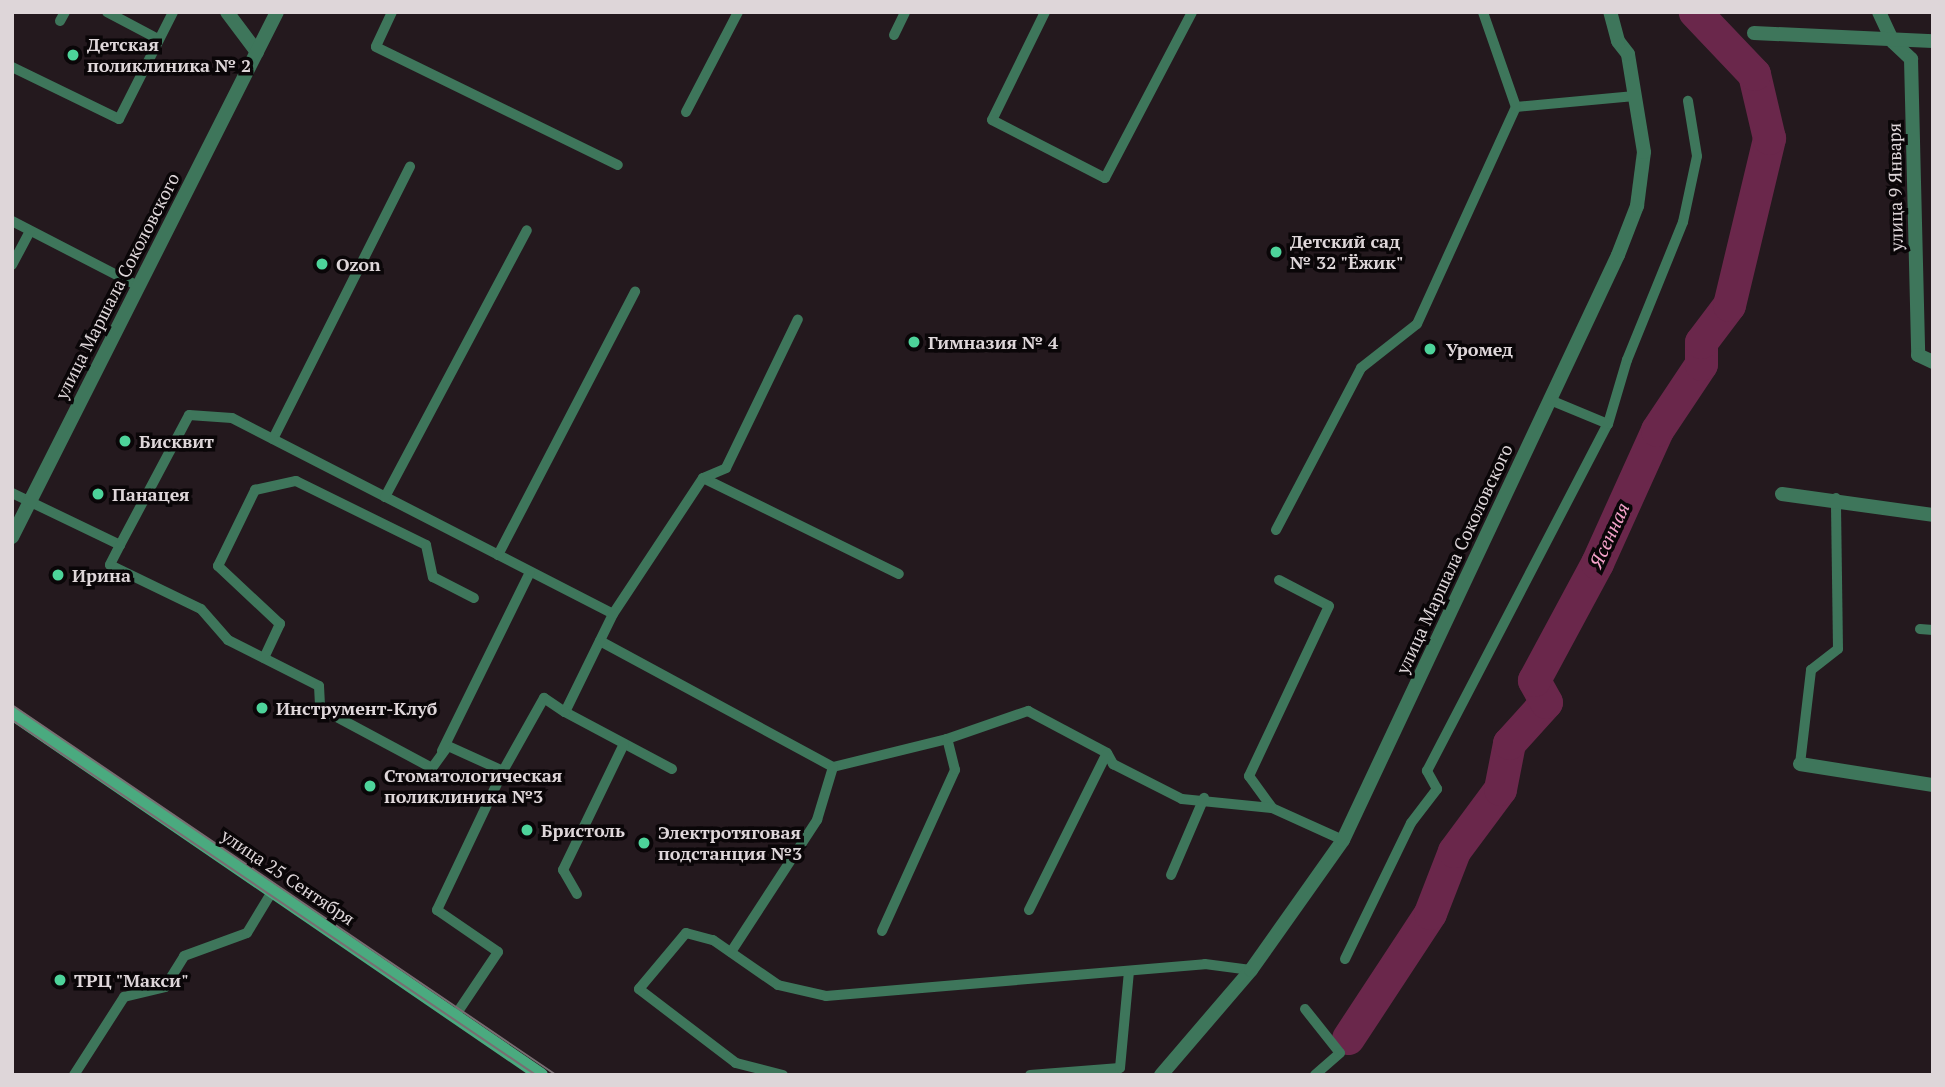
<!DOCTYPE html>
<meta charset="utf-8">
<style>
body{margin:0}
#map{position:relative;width:1945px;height:1087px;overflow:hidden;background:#24191e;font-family:"PT Serif",serif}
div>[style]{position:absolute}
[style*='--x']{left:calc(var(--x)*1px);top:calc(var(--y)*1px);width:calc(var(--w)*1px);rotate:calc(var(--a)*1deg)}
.river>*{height:33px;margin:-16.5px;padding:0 16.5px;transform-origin:16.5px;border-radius:16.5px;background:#6a274b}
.service>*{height:10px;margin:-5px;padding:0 5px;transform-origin:5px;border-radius:5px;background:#3e765b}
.minor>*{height:14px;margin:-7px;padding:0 7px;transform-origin:7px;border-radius:7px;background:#3e765b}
.secondary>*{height:14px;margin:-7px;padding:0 7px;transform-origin:7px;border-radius:7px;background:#4aaa7f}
.tram>*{height:2px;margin:-1px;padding:0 1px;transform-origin:1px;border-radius:1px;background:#786e72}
.dots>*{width:19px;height:19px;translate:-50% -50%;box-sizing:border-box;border:4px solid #0a0608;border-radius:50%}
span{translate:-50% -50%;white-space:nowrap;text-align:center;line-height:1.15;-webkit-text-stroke:7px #0a0608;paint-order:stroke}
.poi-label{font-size:18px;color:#ded6d9;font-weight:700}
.left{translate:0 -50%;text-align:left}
.street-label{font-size:18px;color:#ded6d9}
.water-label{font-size:19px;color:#f5a3ca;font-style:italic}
.frame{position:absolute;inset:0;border:14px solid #ded6d9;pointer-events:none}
</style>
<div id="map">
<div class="river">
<i style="--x:1348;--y:1038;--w:149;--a:-56.7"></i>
<i style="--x:1430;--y:913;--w:66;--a:-68.8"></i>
<i style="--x:1454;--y:851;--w:77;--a:-53.4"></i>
<i style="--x:1500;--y:789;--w:47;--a:-78.9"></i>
<i style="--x:1509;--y:743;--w:55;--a:-47.9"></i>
<i style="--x:1546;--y:702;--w:25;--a:-119"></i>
<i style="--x:1534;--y:680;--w:133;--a:-61.7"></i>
<i style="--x:1597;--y:563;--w:146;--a:-65.7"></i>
<i style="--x:1657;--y:430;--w:79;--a:-56.3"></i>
<i style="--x:1701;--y:364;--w:22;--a:-90"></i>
<i style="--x:1701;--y:342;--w:46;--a:-52.9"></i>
<i style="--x:1729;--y:305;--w:172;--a:-76.5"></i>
<i style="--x:1769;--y:138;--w:66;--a:-103.2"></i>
<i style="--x:1754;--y:74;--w:86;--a:-133.6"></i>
</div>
<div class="service">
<i style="--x:107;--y:12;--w:58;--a:27.9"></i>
<i style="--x:392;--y:12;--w:38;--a:115"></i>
<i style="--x:376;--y:47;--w:269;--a:26"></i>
<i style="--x:1045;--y:12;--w:120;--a:116.1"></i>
<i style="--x:992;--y:120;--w:127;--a:27.2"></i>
<i style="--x:1105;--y:178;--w:187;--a:-62.3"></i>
<i style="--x:60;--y:21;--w:10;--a:-61"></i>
<i style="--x:894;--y:35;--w:25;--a:-64"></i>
<i style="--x:12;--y:67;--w:119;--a:25.9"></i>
<i style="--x:119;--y:119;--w:120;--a:-63.2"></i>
<i style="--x:1516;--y:107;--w:119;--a:-5.3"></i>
<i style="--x:686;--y:112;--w:113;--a:-62.5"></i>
<i style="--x:12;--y:221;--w:142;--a:27.3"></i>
<i style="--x:12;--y:265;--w:38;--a:-62"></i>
<i style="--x:1608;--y:424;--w:67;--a:-73.5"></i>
<i style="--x:1627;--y:360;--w:149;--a:-67.9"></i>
<i style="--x:1683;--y:222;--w:67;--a:-78"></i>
<i style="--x:1697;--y:156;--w:56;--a:-99.3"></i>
<i style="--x:273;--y:439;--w:305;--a:-63.3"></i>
<i style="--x:703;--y:478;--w:218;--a:26.1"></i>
<i style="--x:12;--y:493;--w:120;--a:25.7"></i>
<i style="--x:120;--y:545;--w:147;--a:-62"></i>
<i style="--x:189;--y:415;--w:43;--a:4"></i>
<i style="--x:232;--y:418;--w:428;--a:27.2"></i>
<i style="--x:385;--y:497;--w:302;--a:-62"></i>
<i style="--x:1276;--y:530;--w:183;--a:-62.3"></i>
<i style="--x:1361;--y:368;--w:71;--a:-38.2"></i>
<i style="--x:1417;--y:324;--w:239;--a:-65.5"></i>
<i style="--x:1516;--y:107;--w:101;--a:-109.2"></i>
<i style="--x:120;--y:545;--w:22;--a:117"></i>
<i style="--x:110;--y:565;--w:101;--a:25.8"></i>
<i style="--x:201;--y:609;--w:41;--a:48.9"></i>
<i style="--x:228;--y:640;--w:102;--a:26.8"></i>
<i style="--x:319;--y:686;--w:22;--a:87"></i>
<i style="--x:320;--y:708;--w:127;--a:28.2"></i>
<i style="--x:432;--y:768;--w:27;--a:-54"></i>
<i style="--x:448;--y:746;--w:60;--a:24.4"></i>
<i style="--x:503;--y:771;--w:154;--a:115.4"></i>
<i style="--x:437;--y:910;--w:74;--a:34.5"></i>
<i style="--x:498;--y:952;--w:77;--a:123.9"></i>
<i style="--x:498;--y:555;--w:297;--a:-62.5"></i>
<i style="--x:1279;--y:580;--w:56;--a:27.5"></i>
<i style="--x:1329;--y:606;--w:188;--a:115.2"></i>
<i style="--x:1249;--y:776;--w:39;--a:54"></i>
<i style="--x:1272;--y:808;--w:78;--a:24.3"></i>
<i style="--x:1920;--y:629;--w:13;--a:4"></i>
<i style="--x:600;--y:641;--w:265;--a:28.4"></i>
<i style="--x:833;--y:767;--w:117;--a:-13.8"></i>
<i style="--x:947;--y:739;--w:86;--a:-19.1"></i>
<i style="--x:1028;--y:711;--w:89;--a:28"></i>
<i style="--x:1107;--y:753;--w:13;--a:61"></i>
<i style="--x:1113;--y:764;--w:77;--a:26.9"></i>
<i style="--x:1182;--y:799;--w:90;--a:5.7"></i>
<i style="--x:264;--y:658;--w:38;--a:-65"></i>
<i style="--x:280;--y:624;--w:85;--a:-136.9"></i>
<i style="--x:218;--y:566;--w:85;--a:-64"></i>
<i style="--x:255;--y:490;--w:42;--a:-12.4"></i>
<i style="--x:296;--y:481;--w:145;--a:26.2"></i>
<i style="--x:426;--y:545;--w:33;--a:78"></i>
<i style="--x:433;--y:577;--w:46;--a:27.1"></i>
<i style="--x:442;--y:751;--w:199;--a:-63.8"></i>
<i style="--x:1800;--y:764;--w:95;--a:-83.3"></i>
<i style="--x:1811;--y:670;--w:34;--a:-38"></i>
<i style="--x:1838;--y:649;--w:151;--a:-90.8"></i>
<i style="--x:672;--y:769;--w:121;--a:-152"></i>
<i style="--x:565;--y:712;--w:109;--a:-63.9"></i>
<i style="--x:613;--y:614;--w:163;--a:-56.5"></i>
<i style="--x:703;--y:478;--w:25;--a:-23"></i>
<i style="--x:726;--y:468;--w:165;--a:-64.2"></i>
<i style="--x:503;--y:771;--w:84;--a:-60.7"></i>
<i style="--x:544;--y:698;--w:25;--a:34"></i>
<i style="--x:1171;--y:875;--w:84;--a:-66.8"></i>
<i style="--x:577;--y:894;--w:28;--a:-120"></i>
<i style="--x:563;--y:870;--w:140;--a:-64.2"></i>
<i style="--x:1029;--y:910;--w:175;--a:-63.6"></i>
<i style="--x:882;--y:931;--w:177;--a:-65.6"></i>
<i style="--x:955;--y:770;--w:32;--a:-104"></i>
<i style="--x:731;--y:952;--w:158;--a:-56.9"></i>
<i style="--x:817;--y:820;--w:55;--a:-73.2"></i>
<i style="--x:1345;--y:959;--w:151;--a:-64.1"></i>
<i style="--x:1411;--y:823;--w:43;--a:-52.6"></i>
<i style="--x:1437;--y:789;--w:21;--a:-119"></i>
<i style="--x:1427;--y:771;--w:391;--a:-62.5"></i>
<i style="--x:1608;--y:424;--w:63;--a:-157.5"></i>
<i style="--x:1305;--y:1009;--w:56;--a:51.5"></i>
<i style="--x:1340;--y:1053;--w:33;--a:139"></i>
<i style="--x:74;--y:1075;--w:93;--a:-57.3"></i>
<i style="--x:124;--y:997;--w:42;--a:-13.7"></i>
<i style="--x:165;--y:987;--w:36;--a:-58"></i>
<i style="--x:184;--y:956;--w:67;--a:-20.1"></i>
<i style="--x:247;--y:933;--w:50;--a:-58.8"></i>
<i style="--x:783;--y:1075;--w:49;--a:-165.7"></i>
<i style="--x:736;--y:1063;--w:122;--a:-142.7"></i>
<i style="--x:639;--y:989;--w:73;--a:-50"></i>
<i style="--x:686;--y:933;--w:28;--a:15"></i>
<i style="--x:713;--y:940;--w:79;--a:34.7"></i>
<i style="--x:778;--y:985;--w:49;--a:12.9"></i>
<i style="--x:826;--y:996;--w:380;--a:-4.8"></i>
<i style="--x:1205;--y:964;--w:46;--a:7.4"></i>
<i style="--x:1030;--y:1075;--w:90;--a:-4.4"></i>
<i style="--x:1120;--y:1068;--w:97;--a:-84.7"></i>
</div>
<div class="minor">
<i style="--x:227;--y:12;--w:50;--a:53.1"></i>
<i style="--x:1879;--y:12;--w:33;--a:65"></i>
<i style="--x:1893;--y:42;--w:25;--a:43"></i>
<i style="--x:1911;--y:59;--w:296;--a:88.6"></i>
<i style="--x:1918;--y:355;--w:17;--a:25"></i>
<i style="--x:1754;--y:33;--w:179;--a:2.6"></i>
<i style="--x:1782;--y:494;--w:152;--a:7.9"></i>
<i style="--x:12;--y:537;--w:588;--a:-63.22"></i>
<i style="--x:1800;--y:764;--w:135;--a:9"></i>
<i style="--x:1161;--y:1075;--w:138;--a:-49.4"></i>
<i style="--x:1251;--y:970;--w:159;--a:-54.7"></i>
<i style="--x:1343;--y:840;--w:646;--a:-64.82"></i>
<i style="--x:1618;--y:255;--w:53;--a:-68.8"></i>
<i style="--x:1637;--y:206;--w:54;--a:-82.6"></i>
<i style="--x:1644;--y:152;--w:99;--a:-99.3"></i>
<i style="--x:1628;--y:54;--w:16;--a:-128"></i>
<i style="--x:1618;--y:41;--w:30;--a:-105"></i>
</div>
<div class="secondary">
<i style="--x:12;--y:713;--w:641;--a:34.38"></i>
</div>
<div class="tram">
<i style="--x:12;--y:705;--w:658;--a:34.22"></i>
<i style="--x:12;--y:720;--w:633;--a:34.12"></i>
</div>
<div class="dots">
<i style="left:73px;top:55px;background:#4dd39a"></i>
<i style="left:1276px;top:252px;background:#4dd39a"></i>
<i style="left:322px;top:264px;background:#4dd39a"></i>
<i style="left:914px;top:342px;background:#4dd39a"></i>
<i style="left:1430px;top:349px;background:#4dd39a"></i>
<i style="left:125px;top:441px;background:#4dd39a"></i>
<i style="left:98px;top:494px;background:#4dd39a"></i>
<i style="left:58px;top:575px;background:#4dd39a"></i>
<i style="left:262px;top:708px;background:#4dd39a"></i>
<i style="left:370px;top:786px;background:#4dd39a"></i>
<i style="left:527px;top:830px;background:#4dd39a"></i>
<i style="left:644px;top:843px;background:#4dd39a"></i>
<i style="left:60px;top:980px;background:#4dd39a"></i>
</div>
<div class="poi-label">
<span class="left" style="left:87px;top:55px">Детская<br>поликлиника № 2</span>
<span class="left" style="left:1290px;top:252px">Детский сад<br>№ 32 "Ёжик"</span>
<span class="left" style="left:336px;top:264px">Ozon</span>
<span class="left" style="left:928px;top:342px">Гимназия № 4</span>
<span class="left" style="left:1446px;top:349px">Уромед</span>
<span class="left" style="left:139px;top:441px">Бисквит</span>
<span class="left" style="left:112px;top:494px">Панацея</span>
<span class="left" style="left:72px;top:575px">Ирина</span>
<span class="left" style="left:276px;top:708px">Инструмент-Клуб</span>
<span class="left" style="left:384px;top:786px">Стоматологическая<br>поликлиника №3</span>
<span class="left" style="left:541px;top:830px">Бристоль</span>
<span class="left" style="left:658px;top:843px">Электротяговая<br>подстанция №3</span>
<span class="left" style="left:74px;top:980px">ТРЦ "Макси"</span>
</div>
<div class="street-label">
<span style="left:1895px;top:187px;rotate:-91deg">улица 9 Января</span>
<span style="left:117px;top:286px;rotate:-63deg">улица Маршала Соколовского</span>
<span style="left:1454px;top:559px;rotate:-65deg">улица Маршала Соколовского</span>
<span style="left:288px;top:877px;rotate:34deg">улица 25 Сентября</span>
</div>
<div class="water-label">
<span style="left:1609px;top:535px;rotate:-65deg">Ясенная</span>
</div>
<div class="frame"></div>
</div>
